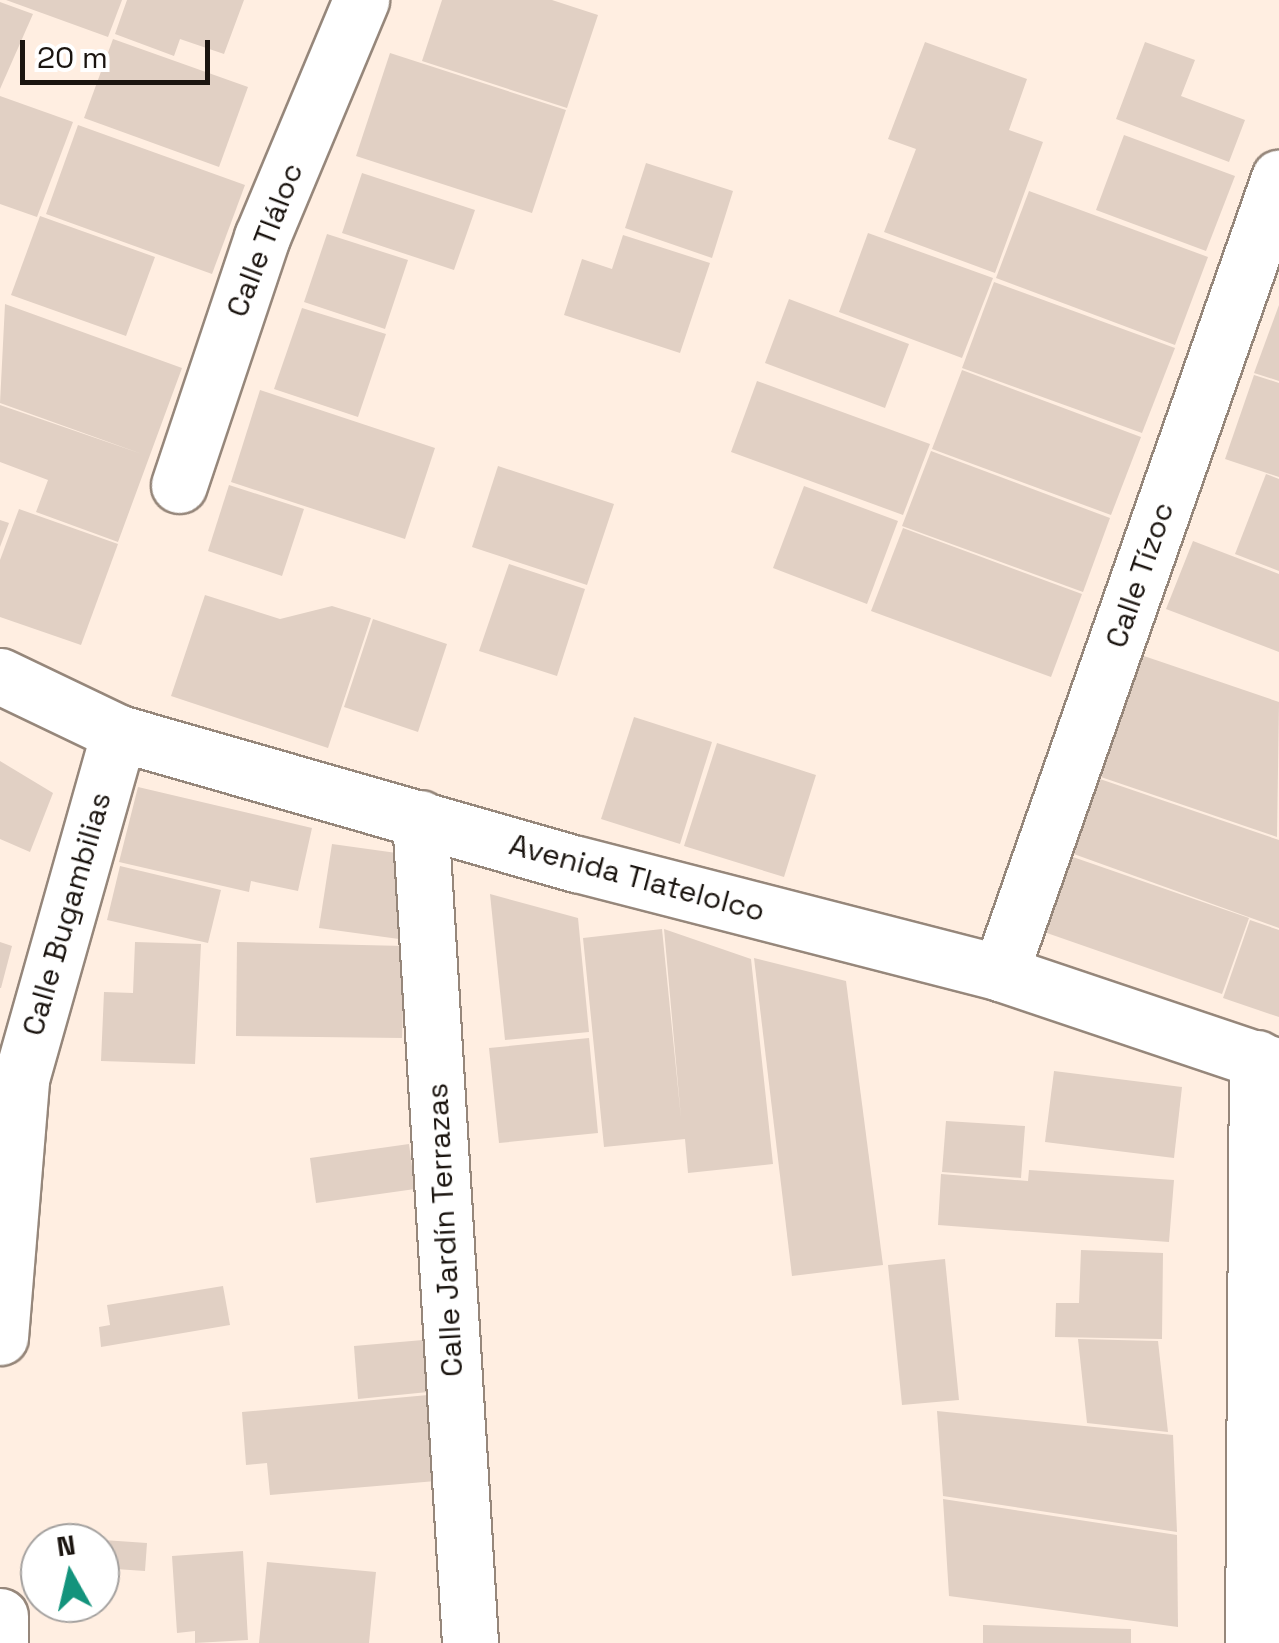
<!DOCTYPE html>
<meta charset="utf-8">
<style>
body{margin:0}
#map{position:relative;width:1279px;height:1643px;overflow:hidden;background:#ffeee1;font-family:"Space Grotesk",sans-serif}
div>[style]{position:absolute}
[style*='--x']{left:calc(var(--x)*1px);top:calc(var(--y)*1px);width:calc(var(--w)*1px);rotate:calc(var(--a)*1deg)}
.building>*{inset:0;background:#e1d0c4}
.roads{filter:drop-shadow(2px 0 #96877b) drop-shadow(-2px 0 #96877b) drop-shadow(0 2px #96877b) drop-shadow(0 -2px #96877b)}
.street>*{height:55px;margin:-27.5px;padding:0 27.5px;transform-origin:27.5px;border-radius:27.5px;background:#fff}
.secondary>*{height:55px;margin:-27.5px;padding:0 27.5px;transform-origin:27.5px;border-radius:27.5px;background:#fff}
span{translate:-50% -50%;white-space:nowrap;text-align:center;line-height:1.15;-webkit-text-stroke:9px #fff;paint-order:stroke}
.street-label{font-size:30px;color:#1b1510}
.north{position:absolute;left:20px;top:1523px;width:100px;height:100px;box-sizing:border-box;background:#fff;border:2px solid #a4a19f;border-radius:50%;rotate:352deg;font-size:28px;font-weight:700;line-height:40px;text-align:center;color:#1b1510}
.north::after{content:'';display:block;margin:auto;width:35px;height:45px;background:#13937c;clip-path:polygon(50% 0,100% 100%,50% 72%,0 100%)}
.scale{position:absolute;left:20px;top:40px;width:190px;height:45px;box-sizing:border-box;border:5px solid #1b1510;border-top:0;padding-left:12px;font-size:30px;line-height:35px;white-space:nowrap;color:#1b1510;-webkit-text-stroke:8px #fff;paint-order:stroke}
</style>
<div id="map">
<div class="building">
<i style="clip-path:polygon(6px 0,122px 0,108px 37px)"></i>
<i style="clip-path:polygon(127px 0,244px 0,224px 54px,180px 39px,174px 56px,115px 34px)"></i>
<i style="clip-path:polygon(442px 0,552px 0,598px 15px,567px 108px,422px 61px)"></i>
<i style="clip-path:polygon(0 2px,33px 14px,0 89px)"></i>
<i style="clip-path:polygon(113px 39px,248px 87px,219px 167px,84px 118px)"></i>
<i style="clip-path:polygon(925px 42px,1027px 79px,1009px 130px,1043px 142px,995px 273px,884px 232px,916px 149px,888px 139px)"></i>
<i style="clip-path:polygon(1145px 42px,1195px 60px,1181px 96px,1245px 120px,1229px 162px,1116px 119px)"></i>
<i style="clip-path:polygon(390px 53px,566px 110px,532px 213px,356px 156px)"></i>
<i style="clip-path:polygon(0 96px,73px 122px,37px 217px,0 204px)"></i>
<i style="clip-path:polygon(78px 125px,245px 185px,212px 274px,46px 214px)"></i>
<i style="clip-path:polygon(1124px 135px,1235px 176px,1206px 251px,1096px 210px)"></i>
<i style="clip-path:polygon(646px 163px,733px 191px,712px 258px,625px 228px)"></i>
<i style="clip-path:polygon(362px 173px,475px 210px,454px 270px,342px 233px)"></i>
<i style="clip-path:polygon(1029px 191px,1208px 257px,1175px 345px,996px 278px)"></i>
<i style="clip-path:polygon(40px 216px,155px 257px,126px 336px,11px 295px)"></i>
<i style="clip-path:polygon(868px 233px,993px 278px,962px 358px,839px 312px)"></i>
<i style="clip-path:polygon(327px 234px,408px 260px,385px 329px,304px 302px)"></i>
<i style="clip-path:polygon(623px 235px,710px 263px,680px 353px,564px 315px,582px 259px,612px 269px)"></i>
<i style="clip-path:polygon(994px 282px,1175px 348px,1142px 433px,962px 368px)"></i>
<i style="clip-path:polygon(789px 299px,909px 344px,885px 408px,765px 363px)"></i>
<i style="clip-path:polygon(5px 304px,182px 368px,118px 542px,36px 512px,48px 480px,0 462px,0 405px,142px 454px,0 403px)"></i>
<i style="clip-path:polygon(1279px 305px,1279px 381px,1254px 373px)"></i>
<i style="clip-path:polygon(302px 308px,386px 334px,358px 417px,274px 389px)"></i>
<i style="clip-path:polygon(962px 370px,1141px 437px,1111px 515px,932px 449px)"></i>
<i style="clip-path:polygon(1254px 375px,1279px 383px,1279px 477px,1225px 459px)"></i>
<i style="clip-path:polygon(757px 381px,930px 444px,903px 515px,731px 452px)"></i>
<i style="clip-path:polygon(260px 390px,435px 448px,405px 539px,231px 482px)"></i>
<i style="clip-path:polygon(931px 451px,1110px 518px,1083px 592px,902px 526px)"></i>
<i style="clip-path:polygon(498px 466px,614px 504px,587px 585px,472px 547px)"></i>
<i style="clip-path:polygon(1266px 474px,1279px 479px,1279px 571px,1235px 554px)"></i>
<i style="clip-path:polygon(229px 485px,304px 509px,282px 576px,208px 551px)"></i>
<i style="clip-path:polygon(804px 486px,898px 521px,867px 604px,773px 568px)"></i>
<i style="clip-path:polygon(19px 509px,118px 544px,81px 645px,0 617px,0 560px)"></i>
<i style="clip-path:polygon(0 520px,9px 523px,0 547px)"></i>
<i style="clip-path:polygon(903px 528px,1082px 594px,1051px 677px,871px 611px)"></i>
<i style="clip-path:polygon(1193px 541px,1279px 574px,1279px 652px,1166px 609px)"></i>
<i style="clip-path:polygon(509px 564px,585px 589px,557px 676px,479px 651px)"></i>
<i style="clip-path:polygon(205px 595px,280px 619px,332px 606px,371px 618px,328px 748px,171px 696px)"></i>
<i style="clip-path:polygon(373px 619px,447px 644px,418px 732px,344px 707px)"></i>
<i style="clip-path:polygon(1141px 655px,1279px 702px,1277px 837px,1098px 776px)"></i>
<i style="clip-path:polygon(634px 717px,712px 742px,680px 844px,601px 819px)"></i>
<i style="clip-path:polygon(717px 743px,816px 775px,784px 877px,684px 846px)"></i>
<i style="clip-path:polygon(0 761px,53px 793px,30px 852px,0 839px)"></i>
<i style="clip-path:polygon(1097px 778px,1279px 840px,1279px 928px,1071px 853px)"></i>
<i style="clip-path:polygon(138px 787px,312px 828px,298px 891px,251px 881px,249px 892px,119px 862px)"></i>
<i style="clip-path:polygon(332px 844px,411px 855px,399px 939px,319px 928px)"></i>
<i style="clip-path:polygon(1070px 856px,1249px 918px,1222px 994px,1044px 932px)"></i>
<i style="clip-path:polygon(120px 866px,221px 890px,208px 943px,107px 920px)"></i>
<i style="clip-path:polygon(490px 894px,578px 918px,589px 1032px,505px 1040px)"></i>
<i style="clip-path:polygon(1250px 920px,1279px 930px,1279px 1017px,1223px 998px)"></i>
<i style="clip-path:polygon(662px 929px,681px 1118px,664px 929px,751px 959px,773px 1164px,688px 1173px,685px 1139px,604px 1147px,583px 938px)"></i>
<i style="clip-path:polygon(0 942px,12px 946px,1px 988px,0 988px)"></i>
<i style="clip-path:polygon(135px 942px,201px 944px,195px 1064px,101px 1061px,104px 992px,133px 993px)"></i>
<i style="clip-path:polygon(237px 942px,405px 946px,402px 1038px,236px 1036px)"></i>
<i style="clip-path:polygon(754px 958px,846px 981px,883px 1265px,792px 1276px)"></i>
<i style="clip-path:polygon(589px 1038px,598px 1133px,499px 1143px,489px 1048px)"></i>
<i style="clip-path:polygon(1054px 1071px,1182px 1087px,1174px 1158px,1045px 1142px)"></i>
<i style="clip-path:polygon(946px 1121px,1025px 1126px,1021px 1178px,942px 1172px)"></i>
<i style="clip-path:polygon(409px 1144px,415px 1189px,316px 1203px,310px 1158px)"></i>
<i style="clip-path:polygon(1029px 1170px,1174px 1180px,1169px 1242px,938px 1225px,941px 1174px,1028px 1181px)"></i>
<i style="clip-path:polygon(1081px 1250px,1163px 1253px,1162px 1339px,1055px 1337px,1056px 1303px,1079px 1303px)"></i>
<i style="clip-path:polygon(945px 1259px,959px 1400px,902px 1405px,888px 1265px)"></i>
<i style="clip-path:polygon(223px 1286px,230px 1325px,101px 1347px,99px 1327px,110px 1325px,107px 1305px)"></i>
<i style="clip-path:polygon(1078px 1339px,1158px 1341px,1168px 1432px,1087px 1423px)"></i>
<i style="clip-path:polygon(423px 1340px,428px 1392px,358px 1399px,354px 1346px)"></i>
<i style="clip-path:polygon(428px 1395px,436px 1481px,270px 1495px,267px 1463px,246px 1465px,242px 1412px)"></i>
<i style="clip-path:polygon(937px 1411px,1173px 1435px,1177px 1532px,943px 1496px)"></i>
<i style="clip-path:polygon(943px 1499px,1177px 1535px,1178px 1627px,949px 1596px)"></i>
<i style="clip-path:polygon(103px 1540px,147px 1543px,145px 1571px,101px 1568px)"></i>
<i style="clip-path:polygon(243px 1551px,248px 1640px,195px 1643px,195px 1631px,177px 1633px,172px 1556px)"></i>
<i style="clip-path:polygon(267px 1562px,376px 1572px,369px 1643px,259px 1643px)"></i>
<i style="clip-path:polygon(983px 1625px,1131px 1629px,1131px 1643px,983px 1643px)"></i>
</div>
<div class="roads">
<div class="street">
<i style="--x:179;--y:485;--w:262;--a:-71.5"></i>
<i style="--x:262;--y:237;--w:257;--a:-67.3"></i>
<i style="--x:420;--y:818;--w:827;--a:86.53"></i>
<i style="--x:1000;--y:973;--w:843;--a:-70.66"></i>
<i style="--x:0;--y:1337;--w:259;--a:-85.3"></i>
<i style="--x:21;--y:1079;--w:360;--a:-74.2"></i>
<i style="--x:0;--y:1616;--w:27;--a:90"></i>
<i style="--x:1253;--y:1643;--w:585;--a:-89.61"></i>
</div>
<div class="secondary">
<i style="--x:0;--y:676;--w:132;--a:25.6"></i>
<i style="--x:119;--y:733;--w:476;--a:16"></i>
<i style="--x:577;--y:864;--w:437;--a:14.4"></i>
<i style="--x:1000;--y:973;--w:294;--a:18.6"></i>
</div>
</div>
<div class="street-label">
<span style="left:265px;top:240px;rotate:-69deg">Calle Tláloc</span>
<span style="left:1140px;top:575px;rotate:-71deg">Calle Tízoc</span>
<span style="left:637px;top:878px;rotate:15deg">Avenida Tlatelolco</span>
<span style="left:67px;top:914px;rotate:-74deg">Calle Bugambilias</span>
<span style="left:445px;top:1230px;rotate:-93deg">Calle Jardín Terrazas</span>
</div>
<div class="north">N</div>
<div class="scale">20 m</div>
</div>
